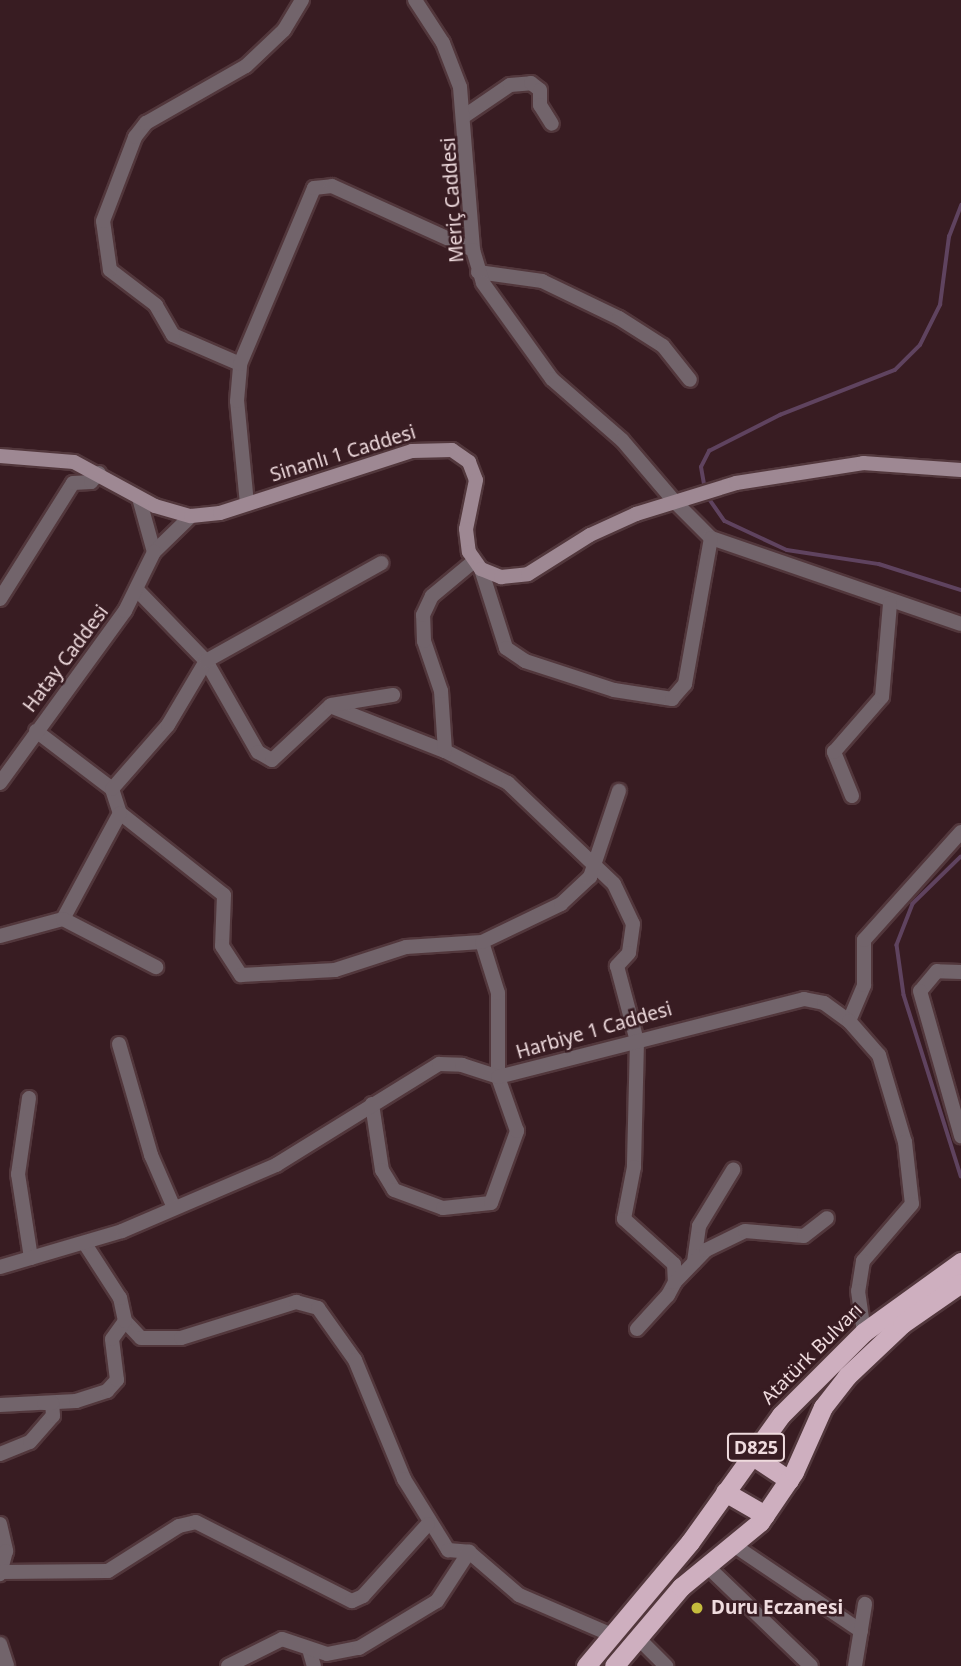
<!DOCTYPE html>
<meta charset="utf-8">
<style>
body{margin:0}
#map{position:relative;width:961px;height:1666px;overflow:hidden;background:#381c22;font-family:"Noto Sans",sans-serif}
div>[style]{position:absolute}
[style*='--x']{left:calc(var(--x)*1px);top:calc(var(--y)*1px);width:calc(var(--w)*1px);rotate:calc(var(--a)*1deg)}
.stream>*{height:3.5px;margin:-1.75px;padding:0 1.75px;transform-origin:1.75px;border-radius:1.75px;background:#5f435f}
.roads{filter:drop-shadow(2px 0 #52373c) drop-shadow(-2px 0 #52373c) drop-shadow(0 2px #52373c) drop-shadow(0 -2px #52373c)}
.minor>*{height:14px;margin:-7px;padding:0 7px;transform-origin:7px;border-radius:7px;background:#72646b}
.tertiary>*{height:14px;margin:-7px;padding:0 7px;transform-origin:7px;border-radius:7px;background:#72646b}
.secondary>*{height:14px;margin:-7px;padding:0 7px;transform-origin:7px;border-radius:7px;background:#9e8893}
.trunk>*{height:19px;margin:-9.5px;padding:0 9.5px;transform-origin:9.5px;border-radius:9.5px;background:#ceafbf}
.dots>*{width:19px;height:19px;translate:-50% -50%;box-sizing:border-box;border:4px solid #381c22;border-radius:50%}
span{translate:-50% -50%;white-space:nowrap;text-align:center;line-height:1.15;-webkit-text-stroke:5px #381c22;paint-order:stroke}
.shield-label span{padding:2px 5px;background:#381c22;border:2px solid;border-radius:5px;-webkit-text-stroke-width:0}
.shield-label{font-size:18px;color:#efdbde;font-weight:700}
.street-label{font-size:19px;color:#efdbde}
.poi-label{font-size:19px;color:#efdbde;font-weight:700}
.left{translate:0 -50%;text-align:left}
</style>
<div id="map">
<div class="stream">
<i style="--x:705;--y:490;--w:23;--a:-100"></i>
<i style="--x:701;--y:467;--w:18;--a:-63"></i>
<i style="--x:709;--y:451;--w:80;--a:-26.9"></i>
<i style="--x:780;--y:415;--w:123;--a:-21.4"></i>
<i style="--x:895;--y:370;--w:35;--a:-45"></i>
<i style="--x:920;--y:345;--w:45;--a:-63.4"></i>
<i style="--x:940;--y:305;--w:69;--a:-82.5"></i>
<i style="--x:949;--y:237;--w:34;--a:-69"></i>
<i style="--x:708;--y:497;--w:29;--a:55"></i>
<i style="--x:725;--y:521;--w:68;--a:25.1"></i>
<i style="--x:787;--y:550;--w:93;--a:8.7"></i>
<i style="--x:879;--y:564;--w:86;--a:17.6"></i>
<i style="--x:961;--y:857;--w:67;--a:135.6"></i>
<i style="--x:913;--y:904;--w:44;--a:111.3"></i>
<i style="--x:897;--y:945;--w:50;--a:82"></i>
<i style="--x:904;--y:995;--w:190;--a:72.5"></i>
</div>
<div class="roads">
<div class="minor">
<i style="--x:466;--y:115;--w:53;--a:-34.3"></i>
<i style="--x:510;--y:85;--w:21;--a:-5"></i>
<i style="--x:531;--y:83;--w:11;--a:38"></i>
<i style="--x:540;--y:90;--w:15;--a:90"></i>
<i style="--x:540;--y:105;--w:22;--a:58"></i>
<i style="--x:478;--y:272;--w:65;--a:8"></i>
<i style="--x:542;--y:281;--w:85;--a:25.7"></i>
<i style="--x:619;--y:318;--w:52;--a:32.5"></i>
<i style="--x:663;--y:346;--w:43;--a:51.5"></i>
<i style="--x:240;--y:364;--w:73;--a:-156.6"></i>
<i style="--x:173;--y:335;--w:34;--a:-120"></i>
<i style="--x:156;--y:305;--w:58;--a:-142.7"></i>
<i style="--x:110;--y:270;--w:49;--a:-98.1"></i>
<i style="--x:103;--y:221;--w:90;--a:-69.1"></i>
<i style="--x:135;--y:137;--w:18;--a:-52"></i>
<i style="--x:146;--y:123;--w:115;--a:-29.7"></i>
<i style="--x:246;--y:66;--w:52;--a:-43.5"></i>
<i style="--x:284;--y:30;--w:35;--a:-59"></i>
<i style="--x:675;--y:502;--w:51;--a:45"></i>
<i style="--x:711;--y:538;--w:264;--a:19"></i>
<i style="--x:247;--y:504;--w:103;--a:-95.5"></i>
<i style="--x:237;--y:401;--w:37;--a:-85"></i>
<i style="--x:240;--y:364;--w:191;--a:-67.2"></i>
<i style="--x:314;--y:188;--w:18;--a:-6"></i>
<i style="--x:332;--y:186;--w:155;--a:24.4"></i>
<i style="--x:481;--y:569;--w:83;--a:72.4"></i>
<i style="--x:506;--y:648;--w:23;--a:34"></i>
<i style="--x:525;--y:661;--w:94;--a:18"></i>
<i style="--x:614;--y:690;--w:59;--a:8.8"></i>
<i style="--x:672;--y:699;--w:20;--a:-49"></i>
<i style="--x:685;--y:684;--w:148;--a:-79.9"></i>
<i style="--x:138;--y:591;--w:98;--a:45.8"></i>
<i style="--x:206;--y:661;--w:105;--a:60.3"></i>
<i style="--x:258;--y:752;--w:16;--a:30"></i>
<i style="--x:272;--y:760;--w:79;--a:-43"></i>
<i style="--x:330;--y:706;--w:123;--a:21.4"></i>
<i style="--x:445;--y:751;--w:71;--a:26.9"></i>
<i style="--x:508;--y:783;--w:146;--a:43.6"></i>
<i style="--x:614;--y:884;--w:44;--a:64.6"></i>
<i style="--x:633;--y:924;--w:29;--a:98"></i>
<i style="--x:629;--y:953;--w:18;--a:133"></i>
<i style="--x:617;--y:966;--w:78;--a:75.1"></i>
<i style="--x:637;--y:1041;--w:126;--a:91.4"></i>
<i style="--x:634;--y:1167;--w:53;--a:100.9"></i>
<i style="--x:624;--y:1219;--w:67;--a:42"></i>
<i style="--x:674;--y:1264;--w:18;--a:87"></i>
<i style="--x:675;--y:1282;--w:15;--a:118"></i>
<i style="--x:668;--y:1295;--w:46;--a:132.4"></i>
<i style="--x:0;--y:599;--w:137;--a:-57.8"></i>
<i style="--x:73;--y:483;--w:18;--a:-3"></i>
<i style="--x:91;--y:482;--w:12;--a:-48"></i>
<i style="--x:331;--y:705;--w:63;--a:-9.2"></i>
<i style="--x:36;--y:731;--w:96;--a:37.3"></i>
<i style="--x:112;--y:789;--w:25;--a:72"></i>
<i style="--x:120;--y:813;--w:132;--a:38.3"></i>
<i style="--x:224;--y:895;--w:51;--a:92.2"></i>
<i style="--x:222;--y:946;--w:35;--a:57"></i>
<i style="--x:241;--y:975;--w:94;--a:-3"></i>
<i style="--x:335;--y:970;--w:75;--a:-17.9"></i>
<i style="--x:406;--y:947;--w:76;--a:-3.8"></i>
<i style="--x:445;--y:751;--w:60;--a:-93.8"></i>
<i style="--x:441;--y:691;--w:53;--a:-108.8"></i>
<i style="--x:424;--y:641;--w:26;--a:-92"></i>
<i style="--x:423;--y:615;--w:21;--a:-65"></i>
<i style="--x:432;--y:596;--w:55;--a:-39.8"></i>
<i style="--x:112;--y:789;--w:85;--a:-48.8"></i>
<i style="--x:168;--y:725;--w:74;--a:-59.3"></i>
<i style="--x:206;--y:661;--w:201;--a:-29.2"></i>
<i style="--x:852;--y:796;--w:48;--a:-112.2"></i>
<i style="--x:834;--y:752;--w:73;--a:-48.9"></i>
<i style="--x:882;--y:697;--w:94;--a:-85.1"></i>
<i style="--x:63;--y:919;--w:120;--a:-61.7"></i>
<i style="--x:0;--y:936;--w:65;--a:-15.1"></i>
<i style="--x:63;--y:919;--w:105;--a:27.3"></i>
<i style="--x:961;--y:972;--w:24;--a:-178"></i>
<i style="--x:937;--y:971;--w:26;--a:130"></i>
<i style="--x:920;--y:991;--w:151;--a:74.2"></i>
<i style="--x:849;--y:1021;--w:39;--a:-67"></i>
<i style="--x:864;--y:985;--w:45;--a:-90"></i>
<i style="--x:864;--y:940;--w:145;--a:-48.1"></i>
<i style="--x:119;--y:1044;--w:116;--a:73.9"></i>
<i style="--x:151;--y:1155;--w:58;--a:66.5"></i>
<i style="--x:29;--y:1098;--w:77;--a:98.2"></i>
<i style="--x:18;--y:1174;--w:85;--a:81.2"></i>
<i style="--x:372;--y:1104;--w:67;--a:81.4"></i>
<i style="--x:382;--y:1170;--w:23;--a:59"></i>
<i style="--x:394;--y:1190;--w:52;--a:20.2"></i>
<i style="--x:443;--y:1208;--w:48;--a:-5.9"></i>
<i style="--x:491;--y:1203;--w:77;--a:-70.1"></i>
<i style="--x:517;--y:1131;--w:57;--a:-109.4"></i>
<i style="--x:498;--y:1077;--w:84;--a:-90"></i>
<i style="--x:498;--y:993;--w:53;--a:-107.4"></i>
<i style="--x:482;--y:942;--w:88;--a:-25.7"></i>
<i style="--x:561;--y:904;--w:40;--a:-43"></i>
<i style="--x:590;--y:877;--w:91;--a:-71.4"></i>
<i style="--x:694;--y:1262;--w:36;--a:-82"></i>
<i style="--x:699;--y:1226;--w:66;--a:-58.7"></i>
<i style="--x:675;--y:1282;--w:45;--a:-45.9"></i>
<i style="--x:706;--y:1250;--w:43;--a:-26"></i>
<i style="--x:745;--y:1231;--w:59;--a:4.8"></i>
<i style="--x:804;--y:1236;--w:29;--a:-38"></i>
<i style="--x:125;--y:1321;--w:23;--a:47"></i>
<i style="--x:141;--y:1338;--w:40;--a:0"></i>
<i style="--x:181;--y:1338;--w:121;--a:-17.4"></i>
<i style="--x:296;--y:1302;--w:23;--a:15"></i>
<i style="--x:318;--y:1308;--w:64;--a:54.6"></i>
<i style="--x:355;--y:1360;--w:129;--a:67.6"></i>
<i style="--x:404;--y:1479;--w:84;--a:58.2"></i>
<i style="--x:448;--y:1550;--w:21;--a:5"></i>
<i style="--x:469;--y:1552;--w:66;--a:40.7"></i>
<i style="--x:519;--y:1595;--w:103;--a:23.3"></i>
<i style="--x:0;--y:1405;--w:76;--a:-3"></i>
<i style="--x:76;--y:1401;--w:33;--a:-18"></i>
<i style="--x:107;--y:1391;--w:15;--a:-48"></i>
<i style="--x:117;--y:1380;--w:41;--a:-97"></i>
<i style="--x:112;--y:1339;--w:22;--a:-54"></i>
<i style="--x:125;--y:1321;--w:24;--a:-102"></i>
<i style="--x:120;--y:1298;--w:64;--a:-122.9"></i>
<i style="--x:0;--y:1454;--w:32;--a:-22"></i>
<i style="--x:30;--y:1442;--w:35;--a:-49"></i>
<i style="--x:53;--y:1416;--w:13;--a:-94"></i>
<i style="--x:52;--y:1403;--w:8;--a:180"></i>
<i style="--x:0;--y:1524;--w:28;--a:77"></i>
<i style="--x:6;--y:1551;--w:24;--a:105"></i>
<i style="--x:735;--y:1546;--w:152;--a:34"></i>
<i style="--x:707;--y:1566;--w:144;--a:43.9"></i>
<i style="--x:1;--y:1572;--w:107;--a:-0.5"></i>
<i style="--x:108;--y:1571;--w:84;--a:-32.4"></i>
<i style="--x:179;--y:1526;--w:17;--a:-13"></i>
<i style="--x:196;--y:1522;--w:175;--a:26.9"></i>
<i style="--x:352;--y:1601;--w:12;--a:-24"></i>
<i style="--x:363;--y:1596;--w:97;--a:-47.9"></i>
<i style="--x:638;--y:1638;--w:40;--a:45"></i>
<i style="--x:0;--y:1644;--w:23;--a:72"></i>
<i style="--x:309;--y:1649;--w:18;--a:74"></i>
<i style="--x:228;--y:1666;--w:60;--a:-26.6"></i>
<i style="--x:282;--y:1639;--w:47;--a:18.4"></i>
<i style="--x:327;--y:1654;--w:33;--a:-11"></i>
<i style="--x:359;--y:1648;--w:91;--a:-31.1"></i>
<i style="--x:437;--y:1601;--w:59;--a:-56.9"></i>
<i style="--x:855;--y:1666;--w:63;--a:-80.8"></i>
</div>
<div class="tertiary">
<i style="--x:415;--y:0;--w:51;--a:56.9"></i>
<i style="--x:443;--y:43;--w:47;--a:68.9"></i>
<i style="--x:460;--y:87;--w:164;--a:85.4"></i>
<i style="--x:473;--y:250;--w:34;--a:73"></i>
<i style="--x:483;--y:283;--w:118;--a:54.3"></i>
<i style="--x:552;--y:379;--w:93;--a:41.1"></i>
<i style="--x:622;--y:440;--w:82;--a:49.5"></i>
<i style="--x:139;--y:498;--w:56;--a:74.5"></i>
<i style="--x:154;--y:552;--w:52;--a:-44.2"></i>
<i style="--x:0;--y:783;--w:213;--a:-54"></i>
<i style="--x:125;--y:611;--w:66;--a:-63.8"></i>
<i style="--x:0;--y:1267;--w:127;--a:-16.4"></i>
<i style="--x:122;--y:1231;--w:168;--a:-23.2"></i>
<i style="--x:276;--y:1165;--w:192;--a:-31.8"></i>
<i style="--x:439;--y:1064;--w:23;--a:2"></i>
<i style="--x:462;--y:1065;--w:38;--a:18"></i>
<i style="--x:498;--y:1077;--w:316;--a:-14.3"></i>
<i style="--x:804;--y:999;--w:20;--a:11"></i>
<i style="--x:824;--y:1003;--w:31;--a:36"></i>
<i style="--x:849;--y:1021;--w:45;--a:48.6"></i>
<i style="--x:879;--y:1055;--w:91;--a:73.4"></i>
<i style="--x:905;--y:1142;--w:62;--a:83.6"></i>
<i style="--x:912;--y:1204;--w:75;--a:130.7"></i>
<i style="--x:863;--y:1261;--w:30;--a:99"></i>
<i style="--x:858;--y:1291;--w:41;--a:81.7"></i>
</div>
<div class="secondary">
<i style="--x:0;--y:456;--w:74;--a:4.6"></i>
<i style="--x:74;--y:462;--w:92;--a:28.5"></i>
<i style="--x:155;--y:506;--w:37;--a:16"></i>
<i style="--x:191;--y:516;--w:29;--a:-6"></i>
<i style="--x:220;--y:513;--w:202;--a:-17.9"></i>
<i style="--x:412;--y:451;--w:40;--a:-1.4"></i>
<i style="--x:452;--y:450;--w:21;--a:35"></i>
<i style="--x:469;--y:462;--w:19;--a:69"></i>
<i style="--x:476;--y:480;--w:50;--a:101.5"></i>
<i style="--x:466;--y:529;--w:23;--a:83"></i>
<i style="--x:469;--y:552;--w:21;--a:55"></i>
<i style="--x:481;--y:569;--w:22;--a:22"></i>
<i style="--x:501;--y:577;--w:27;--a:-6"></i>
<i style="--x:528;--y:574;--w:73;--a:-32.2"></i>
<i style="--x:590;--y:535;--w:51;--a:-24.5"></i>
<i style="--x:636;--y:514;--w:105;--a:-17.2"></i>
<i style="--x:736;--y:483;--w:129;--a:-8.9"></i>
<i style="--x:863;--y:463;--w:98;--a:4.1"></i>
</div>
<div class="trunk">
<i style="--x:750;--y:1454;--w:47;--a:33.7"></i>
<i style="--x:725;--y:1492;--w:46;--a:29.9"></i>
<i style="--x:586;--y:1666;--w:162;--a:-50"></i>
<i style="--x:690;--y:1542;--w:156;--a:-54.4"></i>
<i style="--x:781;--y:1415;--w:117;--a:-45"></i>
<i style="--x:864;--y:1332;--w:120;--a:-35.8"></i>
<i style="--x:614;--y:1666;--w:104;--a:-49.7"></i>
<i style="--x:681;--y:1587;--w:102;--a:-39.4"></i>
<i style="--x:760;--y:1522;--w:60;--a:-55.8"></i>
<i style="--x:794;--y:1472;--w:71;--a:-66"></i>
<i style="--x:823;--y:1407;--w:39;--a:-52"></i>
<i style="--x:847;--y:1376;--w:76;--a:-43.4"></i>
<i style="--x:902;--y:1324;--w:72;--a:-34.8"></i>
</div>
</div>
<div class="dots">
<i style="left:697px;top:1608px;background:#c5bc3d"></i>
</div>
<div class="shield-label">
<span style="left:756px;top:1447px">D825</span>
</div>
<div class="street-label">
<span style="left:453px;top:200px;rotate:-94deg">Meriç Caddesi</span>
<span style="left:343px;top:454px;rotate:-17deg">Sinanlı 1 Caddesi</span>
<span style="left:66px;top:659px;rotate:-53deg">Hatay Caddesi</span>
<span style="left:594px;top:1031px;rotate:-16deg">Harbiye 1 Caddesi</span>
<span style="left:812px;top:1354px;rotate:-45deg">Atatürk Bulvarı</span>
</div>
<div class="poi-label">
<span class="left" style="left:711px;top:1608px">Duru Eczanesi</span>
</div>
</div>
